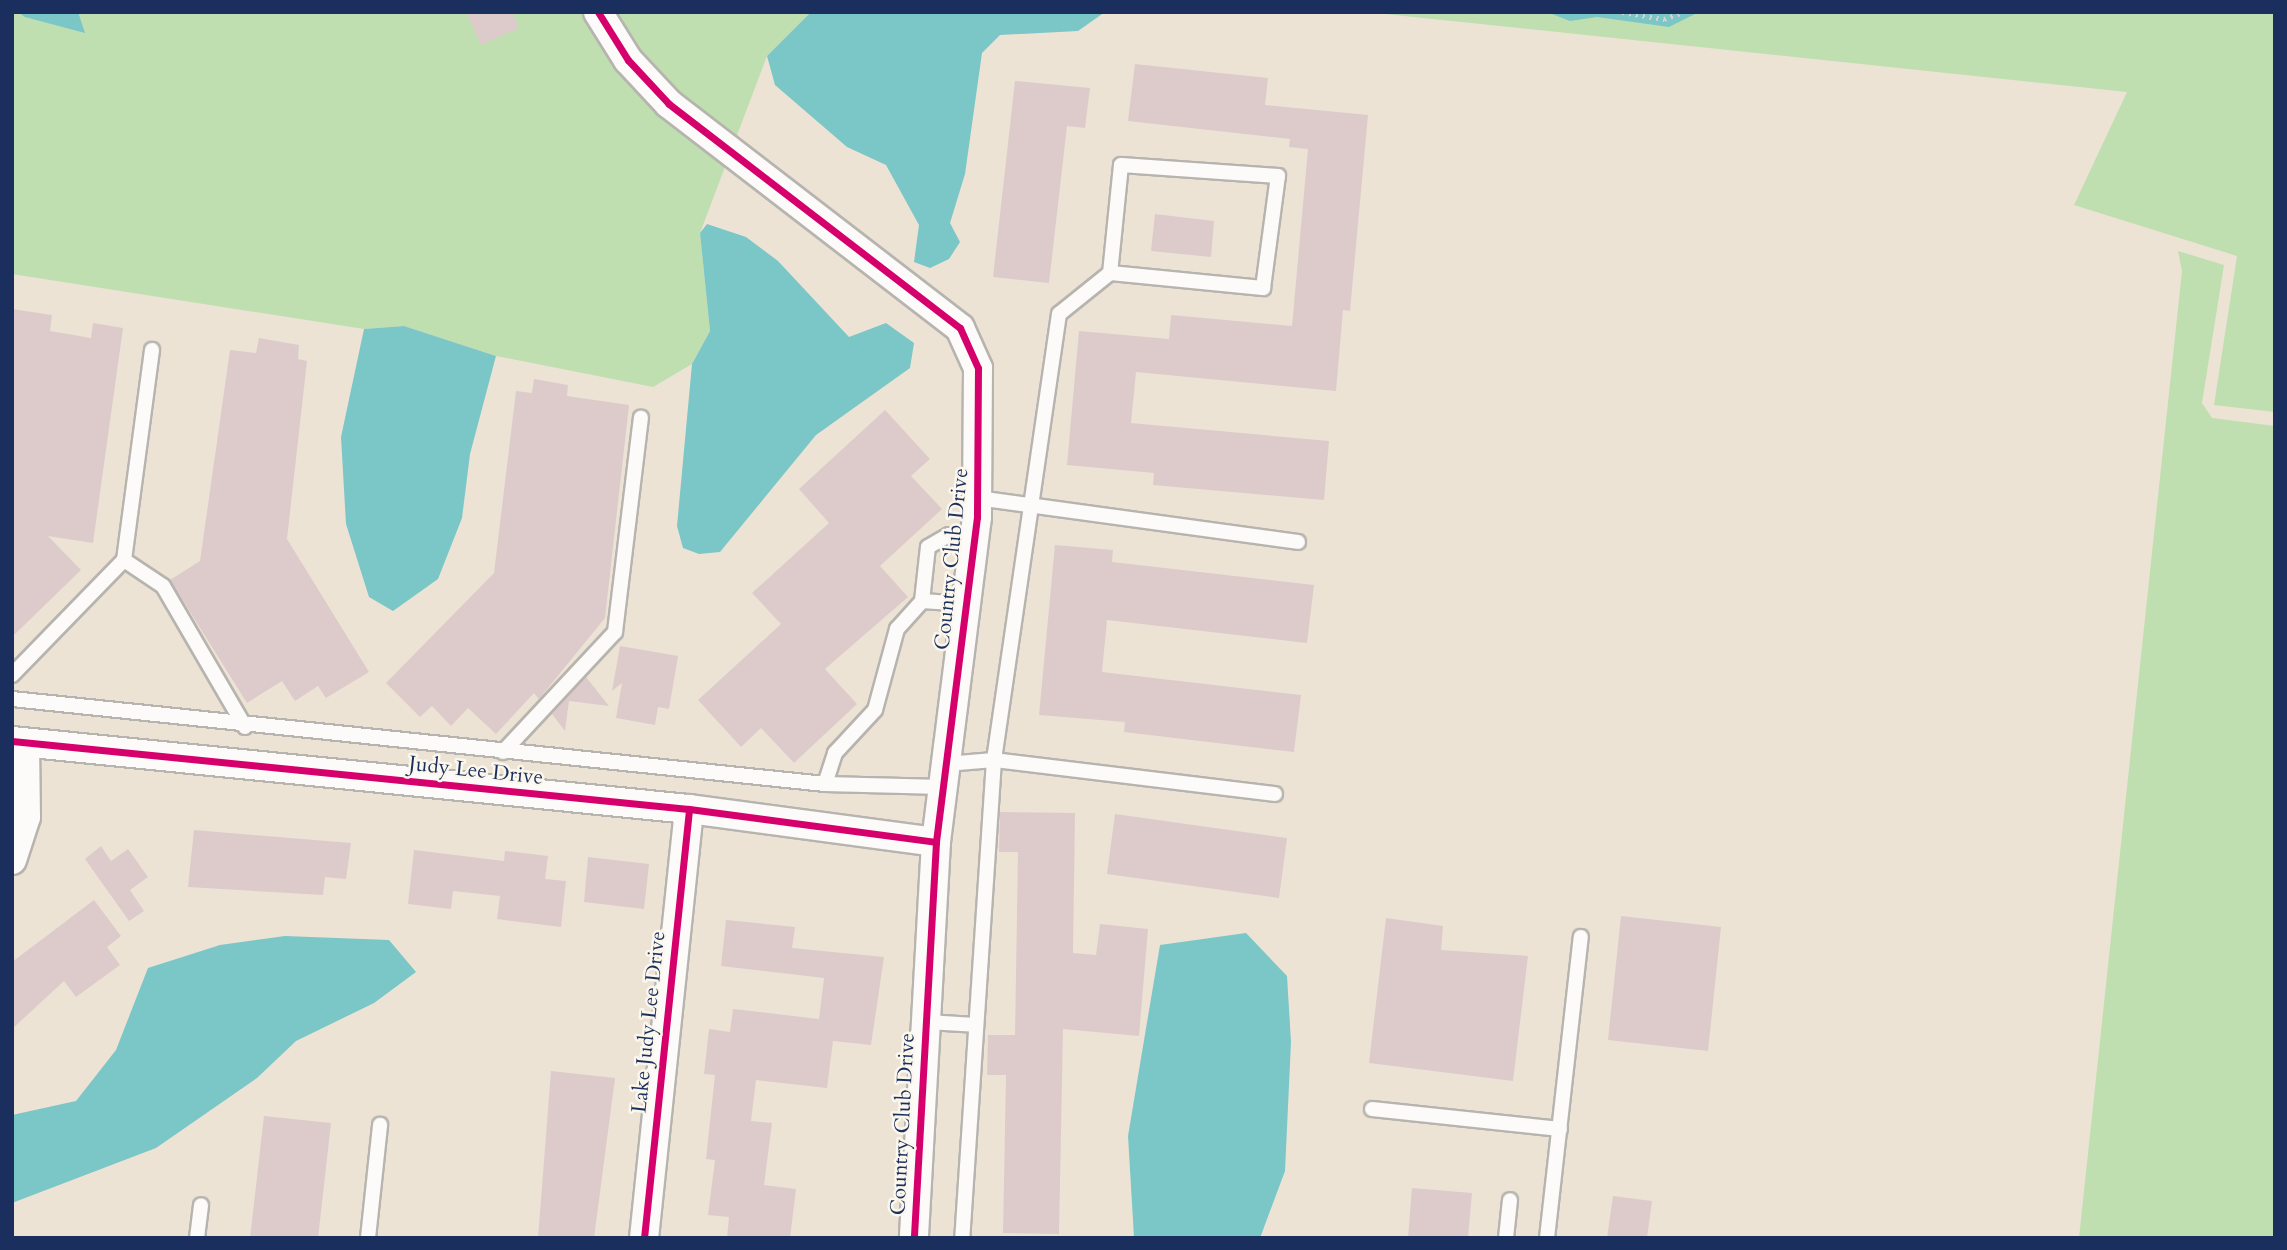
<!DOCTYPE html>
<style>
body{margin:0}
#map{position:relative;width:2287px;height:1250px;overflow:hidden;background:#ece3d5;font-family:Cardo,serif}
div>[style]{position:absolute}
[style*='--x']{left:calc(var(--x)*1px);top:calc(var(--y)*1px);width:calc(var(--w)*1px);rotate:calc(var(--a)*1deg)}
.green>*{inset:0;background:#bfdfb0}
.water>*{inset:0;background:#7bc6c7}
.building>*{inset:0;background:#ddcbcb}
.path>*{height:4.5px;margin-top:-2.25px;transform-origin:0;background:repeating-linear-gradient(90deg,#d5d4d2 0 2px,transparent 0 7px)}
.roads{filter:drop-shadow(2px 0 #b7b4af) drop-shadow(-2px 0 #b7b4af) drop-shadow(0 2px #b7b4af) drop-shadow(0 -2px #b7b4af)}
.service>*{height:14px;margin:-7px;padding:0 7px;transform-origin:7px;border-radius:7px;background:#fcfbf9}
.minor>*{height:28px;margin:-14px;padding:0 14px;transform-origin:14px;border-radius:14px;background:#fcfbf9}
.cycleway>*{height:7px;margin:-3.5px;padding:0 3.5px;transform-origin:3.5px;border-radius:3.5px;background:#d6006c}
span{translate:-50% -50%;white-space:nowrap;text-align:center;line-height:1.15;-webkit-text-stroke:5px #fbf7ec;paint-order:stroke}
.street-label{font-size:21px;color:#1b2f5e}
.frame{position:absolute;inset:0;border:14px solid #1b2f5e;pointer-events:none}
</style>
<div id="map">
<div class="green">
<i style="clip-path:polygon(12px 12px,811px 12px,767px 56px,700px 233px,710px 331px,692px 364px,653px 387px,496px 356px,404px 326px,364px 329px,12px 274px)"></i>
<i style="clip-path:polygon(1366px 12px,2275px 12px,2275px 412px,2214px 405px,2237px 256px,2074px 205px,2127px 92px)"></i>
<i style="clip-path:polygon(2178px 251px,2224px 265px,2202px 403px,2212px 418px,2275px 426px,2275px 1238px,2079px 1238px,2182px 271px)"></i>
</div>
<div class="water">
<i style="clip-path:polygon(18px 12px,78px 12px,85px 33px,25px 17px)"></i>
<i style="clip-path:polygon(811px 12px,1105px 12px,1078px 31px,1000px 35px,982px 53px,965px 174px,950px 223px,960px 242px,949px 259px,930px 268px,914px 262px,919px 225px,886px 165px,847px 147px,775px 85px,767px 56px)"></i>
<i style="clip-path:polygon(1547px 12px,1699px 12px,1669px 27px,1597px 17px,1570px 21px)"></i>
<i style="clip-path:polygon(707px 224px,746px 237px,778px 261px,849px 337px,886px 323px,914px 343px,910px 368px,816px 435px,720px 552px,699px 554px,683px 548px,677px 526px,692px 364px,710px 331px,700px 233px)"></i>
<i style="clip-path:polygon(404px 326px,496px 356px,470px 454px,462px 518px,438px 579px,393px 611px,369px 597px,346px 524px,341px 437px,364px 329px)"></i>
<i style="clip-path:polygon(1246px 933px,1287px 976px,1291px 1042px,1285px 1171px,1260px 1238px,1134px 1237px,1128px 1136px,1160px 945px)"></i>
<i style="clip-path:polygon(285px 936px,389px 940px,416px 972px,374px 1003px,296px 1041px,257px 1078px,156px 1148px,12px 1203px,12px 1115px,76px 1101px,116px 1050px,148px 968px,220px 945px)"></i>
</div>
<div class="building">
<i style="clip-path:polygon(466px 12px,512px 12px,519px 28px,481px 45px)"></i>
<i style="clip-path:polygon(1135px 64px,1268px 78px,1265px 105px,1368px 115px,1350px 311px,1343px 310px,1336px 391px,1136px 372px,1131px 423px,1329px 441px,1324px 500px,1153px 485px,1154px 473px,1067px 465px,1079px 331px,1169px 339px,1171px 315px,1292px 326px,1308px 149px,1289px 147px,1290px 139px,1128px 121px)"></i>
<i style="clip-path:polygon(1015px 81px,1090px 88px,1085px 128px,1067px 126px,1049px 283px,993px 277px)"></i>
<i style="clip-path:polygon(1155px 214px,1214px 221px,1211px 257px,1151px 251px)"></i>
<i style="clip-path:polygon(12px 309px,52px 315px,50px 331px,91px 338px,93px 323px,123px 328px,93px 543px,48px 536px,81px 570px,12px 637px)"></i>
<i style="clip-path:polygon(259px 338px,299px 345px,298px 359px,307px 361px,287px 539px,369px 672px,326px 698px,318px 686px,295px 701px,282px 681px,247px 703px,170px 580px,200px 561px,230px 350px,256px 353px)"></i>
<i style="clip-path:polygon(534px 379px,568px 385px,567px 396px,629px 405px,605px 618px,539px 699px,534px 693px,496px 734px,468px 708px,451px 726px,432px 706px,420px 717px,386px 683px,494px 573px,516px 391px,532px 393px)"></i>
<i style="clip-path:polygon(885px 410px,930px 459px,911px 476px,942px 509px,880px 566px,908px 597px,825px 669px,857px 704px,794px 763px,761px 728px,741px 747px,698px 700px,781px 624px,752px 593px,829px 523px,799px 489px)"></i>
<i style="clip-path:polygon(1055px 545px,1113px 550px,1112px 562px,1314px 585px,1307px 643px,1107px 620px,1102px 672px,1301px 695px,1294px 752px,1124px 732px,1125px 722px,1039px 715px)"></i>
<i style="clip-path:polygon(620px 646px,678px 656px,669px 709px,658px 707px,655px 725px,616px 718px,622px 683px,612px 691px)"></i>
<i style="clip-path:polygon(586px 677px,609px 706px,569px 701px,565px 731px,552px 714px)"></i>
<i style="clip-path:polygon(1000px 812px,1075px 813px,1073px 953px,1096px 955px,1100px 924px,1148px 929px,1139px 1036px,1063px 1029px,1059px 1234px,1003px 1233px,1006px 1075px,987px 1075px,988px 1035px,1015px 1035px,1018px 852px,999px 852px)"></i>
<i style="clip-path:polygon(1115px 814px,1287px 838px,1279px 898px,1107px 874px)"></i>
<i style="clip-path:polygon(194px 830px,351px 843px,346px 879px,325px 877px,323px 895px,188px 887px)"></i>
<i style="clip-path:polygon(101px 846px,111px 861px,128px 849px,148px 877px,130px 890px,144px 911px,129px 921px,85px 859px)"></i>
<i style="clip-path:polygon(414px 850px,504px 861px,505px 851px,548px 856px,545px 879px,566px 881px,561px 927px,497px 919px,500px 896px,453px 891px,451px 909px,408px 904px)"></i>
<i style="clip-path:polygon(588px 857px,649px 864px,644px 909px,584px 902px)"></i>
<i style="clip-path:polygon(94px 900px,121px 936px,107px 947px,120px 965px,76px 997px,64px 981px,12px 1029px,12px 962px)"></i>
<i style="clip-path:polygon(1621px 916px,1721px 927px,1708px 1051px,1608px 1040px)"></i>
<i style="clip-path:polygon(1386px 918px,1443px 926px,1441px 950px,1528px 956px,1513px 1081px,1369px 1063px)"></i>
<i style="clip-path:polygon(726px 920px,795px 927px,792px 948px,884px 957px,871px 1045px,833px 1041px,827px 1088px,756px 1080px,751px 1121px,772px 1123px,764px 1185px,796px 1189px,790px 1238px,727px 1238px,729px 1217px,708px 1215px,715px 1160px,706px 1159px,715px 1075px,704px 1074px,709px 1029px,730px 1032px,733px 1009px,819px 1019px,824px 978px,721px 966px)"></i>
<i style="clip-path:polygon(551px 1071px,615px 1078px,594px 1238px,538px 1238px)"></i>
<i style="clip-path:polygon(264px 1116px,331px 1123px,318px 1238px,250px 1238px)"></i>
<i style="clip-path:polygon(1412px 1188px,1472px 1193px,1468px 1238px,1408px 1238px)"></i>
<i style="clip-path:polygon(1613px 1196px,1652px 1201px,1647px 1238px,1607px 1238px)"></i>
</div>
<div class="path">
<i style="--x:1566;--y:12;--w:2;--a:0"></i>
<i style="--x:1622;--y:12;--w:43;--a:9.5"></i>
<i style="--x:1664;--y:19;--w:20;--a:-20"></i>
</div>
<div class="roads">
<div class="service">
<i style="--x:1110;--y:273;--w:154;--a:5.6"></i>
<i style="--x:1263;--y:288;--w:113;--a:-82.4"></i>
<i style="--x:1278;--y:176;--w:157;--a:-176"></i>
<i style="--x:1121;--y:165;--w:109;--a:95.8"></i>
<i style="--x:1110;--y:273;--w:65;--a:141.2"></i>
<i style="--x:1059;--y:314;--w:451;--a:98.3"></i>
<i style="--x:994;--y:760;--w:283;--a:6.9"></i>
<i style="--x:977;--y:498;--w:324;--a:7.8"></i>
<i style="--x:124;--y:560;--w:212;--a:-82.4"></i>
<i style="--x:922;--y:601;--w:54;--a:-83.7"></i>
<i style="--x:928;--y:547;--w:24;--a:-30"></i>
<i style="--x:949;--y:535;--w:25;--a:2"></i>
<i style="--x:12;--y:675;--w:161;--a:-45.8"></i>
<i style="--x:124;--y:560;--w:47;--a:33.7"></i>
<i style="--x:163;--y:586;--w:163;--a:59.8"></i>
<i style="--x:12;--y:699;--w:817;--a:5.97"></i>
<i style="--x:825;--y:784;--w:118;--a:1.5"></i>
<i style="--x:503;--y:752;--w:164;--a:-47"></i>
<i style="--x:615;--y:632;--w:216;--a:-83.1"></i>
<i style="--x:946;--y:764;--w:48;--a:-4.8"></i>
<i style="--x:994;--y:760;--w:479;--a:93.8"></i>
<i style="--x:825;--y:784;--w:33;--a:-72"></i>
<i style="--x:835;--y:753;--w:59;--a:-47.1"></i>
<i style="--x:875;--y:710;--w:84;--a:-74.8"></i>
<i style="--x:897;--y:629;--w:38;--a:-48"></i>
<i style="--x:922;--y:601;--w:44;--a:3.9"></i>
<i style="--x:926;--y:1022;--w:50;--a:3.4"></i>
<i style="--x:1372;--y:1109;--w:189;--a:6.1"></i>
<i style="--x:197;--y:1238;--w:33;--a:-83"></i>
<i style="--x:368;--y:1238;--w:114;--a:-83.9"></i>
<i style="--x:1506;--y:1238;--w:38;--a:-84"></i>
<i style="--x:1547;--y:1238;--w:303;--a:-83.6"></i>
</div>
<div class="minor">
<i style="--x:598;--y:12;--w:57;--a:58"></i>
<i style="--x:628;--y:60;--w:60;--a:47"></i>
<i style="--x:669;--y:104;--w:367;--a:37.6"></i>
<i style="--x:960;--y:328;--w:44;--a:65.8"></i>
<i style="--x:978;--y:368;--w:149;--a:90.4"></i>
<i style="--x:977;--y:517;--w:328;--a:97.2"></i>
<i style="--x:936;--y:842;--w:397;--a:93.2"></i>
<i style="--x:12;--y:741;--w:680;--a:5.74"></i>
<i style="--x:689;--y:809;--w:249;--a:7.6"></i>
<i style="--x:12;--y:860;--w:45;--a:-72"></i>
<i style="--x:26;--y:817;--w:74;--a:-90.8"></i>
<i style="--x:644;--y:1238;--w:431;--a:-84"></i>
</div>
</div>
<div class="cycleway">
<i style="--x:598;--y:12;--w:57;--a:58"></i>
<i style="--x:628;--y:60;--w:60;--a:47"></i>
<i style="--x:669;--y:104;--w:367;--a:37.6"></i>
<i style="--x:960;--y:328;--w:44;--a:65.8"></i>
<i style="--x:978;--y:368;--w:149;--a:90.4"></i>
<i style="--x:977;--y:517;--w:328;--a:97.2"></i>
<i style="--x:936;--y:842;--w:397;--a:93.2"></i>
<i style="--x:12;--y:741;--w:680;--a:5.74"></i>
<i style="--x:689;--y:809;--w:249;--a:7.6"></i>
<i style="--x:644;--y:1238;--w:431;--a:-84"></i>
</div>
<div class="street-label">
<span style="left:952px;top:559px;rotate:-84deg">Country Club Drive</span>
<span style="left:476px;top:771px;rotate:6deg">Judy Lee Drive</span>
<span style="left:649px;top:1022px;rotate:-84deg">Lake Judy Lee Drive</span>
<span style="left:903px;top:1124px;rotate:-87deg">Country Club Drive</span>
</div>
<div class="frame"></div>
</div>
